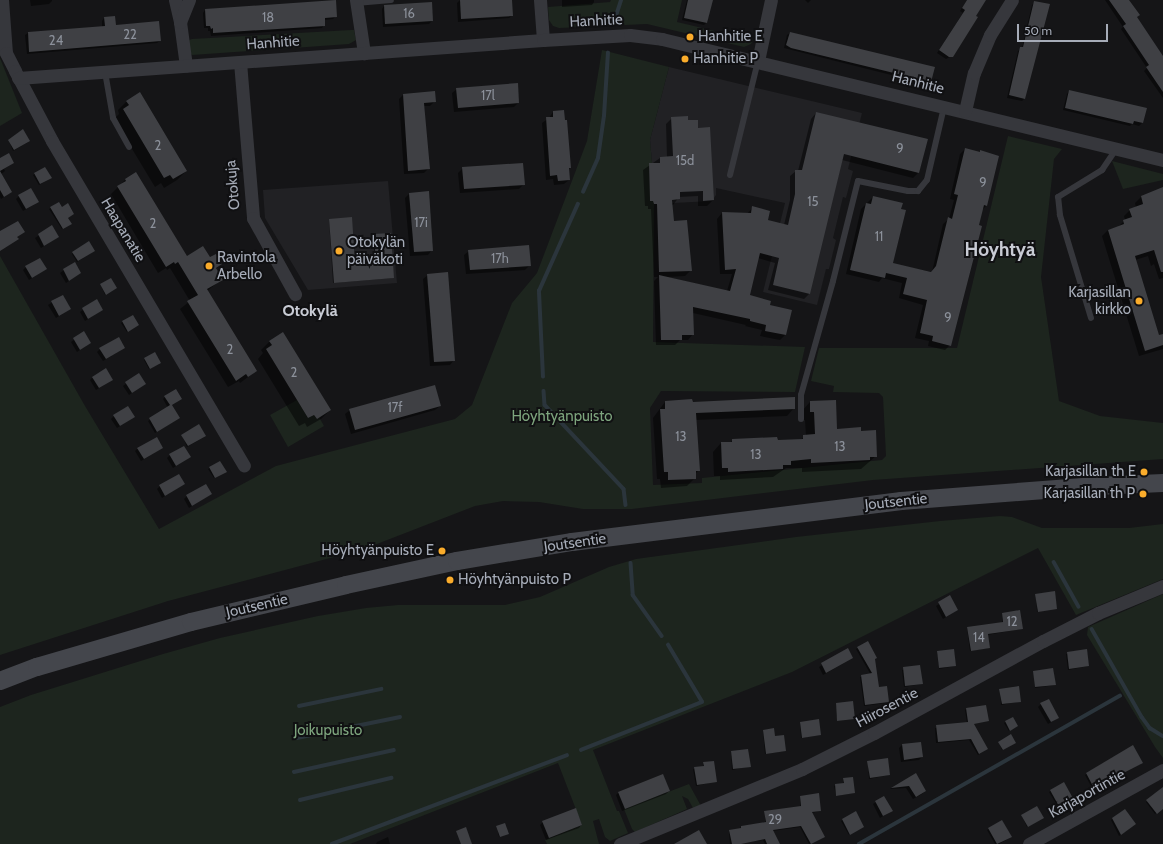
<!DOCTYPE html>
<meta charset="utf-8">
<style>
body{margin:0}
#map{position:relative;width:1163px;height:844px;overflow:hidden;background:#151517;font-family:Cabin,sans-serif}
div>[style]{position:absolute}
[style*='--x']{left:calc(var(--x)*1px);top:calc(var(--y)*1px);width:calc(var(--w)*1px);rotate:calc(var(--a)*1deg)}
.built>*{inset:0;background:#212124}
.green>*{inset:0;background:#1d251e}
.shadow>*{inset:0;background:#0007}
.stream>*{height:3.5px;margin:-1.75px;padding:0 1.75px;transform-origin:1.75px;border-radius:1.75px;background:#2b353c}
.building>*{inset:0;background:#3f4044}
.service>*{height:6px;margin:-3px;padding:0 3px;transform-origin:3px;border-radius:3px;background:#36373c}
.minor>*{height:13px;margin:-6.5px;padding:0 6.5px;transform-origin:6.5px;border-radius:6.5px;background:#36373c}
.secondary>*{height:18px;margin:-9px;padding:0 9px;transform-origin:9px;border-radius:9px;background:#44464c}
.dots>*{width:11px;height:11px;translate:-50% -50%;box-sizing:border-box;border:2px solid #101012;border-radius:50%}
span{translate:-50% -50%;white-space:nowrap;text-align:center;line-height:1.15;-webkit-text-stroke:4px #101012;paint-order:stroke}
.number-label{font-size:13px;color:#8c919b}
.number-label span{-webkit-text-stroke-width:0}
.street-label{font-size:15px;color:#a6acb8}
.poi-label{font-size:15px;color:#a6acb8}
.left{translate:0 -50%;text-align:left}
.right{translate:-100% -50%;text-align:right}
.park-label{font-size:15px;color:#7da47d}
.neighbourhood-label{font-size:16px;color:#c8cbd4;font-weight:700}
.district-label{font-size:19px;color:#c8cbd4;font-weight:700}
.scale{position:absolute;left:1017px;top:24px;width:91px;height:18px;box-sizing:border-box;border:2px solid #a6acb8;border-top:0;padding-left:5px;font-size:12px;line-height:14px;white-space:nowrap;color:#a6acb8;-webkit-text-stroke:3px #101012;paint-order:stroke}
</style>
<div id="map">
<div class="built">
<i style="clip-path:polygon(669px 67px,862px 113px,848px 169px,853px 171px,846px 198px,843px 197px,833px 238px,836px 240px,829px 269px,826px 269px,817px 305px,763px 292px,785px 203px,716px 188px,716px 195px,712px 201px,654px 204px,653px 201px,650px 201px,649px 163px,652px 163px,650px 140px)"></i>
<i style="clip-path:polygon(388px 181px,397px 283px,308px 290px,265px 218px,263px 190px)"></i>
</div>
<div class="green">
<i style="clip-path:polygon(611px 0,682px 0,677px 22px,753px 40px,751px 44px,744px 47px,647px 24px,559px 28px,553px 26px,549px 20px,548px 7px,610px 2px)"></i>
<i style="clip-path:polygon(351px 30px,354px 30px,356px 40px,349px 44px,192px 55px,190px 53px,189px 40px,192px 39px)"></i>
<i style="clip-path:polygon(602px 50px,669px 67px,650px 140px,652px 163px,649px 164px,650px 200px,653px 201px,654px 204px,653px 342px,805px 347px,795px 392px,661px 391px,650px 408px,653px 485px,702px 483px,702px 478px,882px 460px,886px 456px,883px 397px,879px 393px,833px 392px,834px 386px,811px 381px,819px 348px,957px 348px,1008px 136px,1062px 149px,1054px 159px,1041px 277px,1059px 401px,1100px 416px,1163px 423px,1163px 459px,873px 480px,632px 509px,583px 509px,539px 502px,503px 501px,475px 506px,364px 549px,168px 601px,0 655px,0 256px,85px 406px,159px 529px,276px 466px,455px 419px,472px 405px,512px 303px,537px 273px,587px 141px)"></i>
<i style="clip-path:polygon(0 58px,22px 113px,0 126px)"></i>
<i style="clip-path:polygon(1112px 161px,1163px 174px,1163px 180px,1123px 189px)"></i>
<i style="clip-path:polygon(297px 400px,308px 418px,314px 415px,317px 419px,319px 417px,324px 426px,288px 447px,270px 415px)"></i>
<i style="clip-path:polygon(1000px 516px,1012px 517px,1042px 528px,1129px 528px,1163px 524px,1163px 579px,1076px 615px,1038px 548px,792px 672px,593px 750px,617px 811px,619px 811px,628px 833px,610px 841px,605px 837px,599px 819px,593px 821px,599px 844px,547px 844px,545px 840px,582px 825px,558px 763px,350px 844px,0 844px,0 707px,31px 695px,163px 654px,220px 638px,318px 616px,366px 608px,398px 605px,505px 605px,540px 597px,609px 567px,636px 559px,796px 537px,940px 521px)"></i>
<i style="clip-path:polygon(1163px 594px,1163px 758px,1155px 747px,1087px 635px,1088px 627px)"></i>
<i style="clip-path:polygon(689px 784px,701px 806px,693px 808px,688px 799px,682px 796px,687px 809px,635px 832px,632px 829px,624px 809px)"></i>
</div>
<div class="shadow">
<i style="clip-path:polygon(30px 0,52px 0,52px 1px,49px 4px,31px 6px)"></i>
<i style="clip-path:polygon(460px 0,511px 0,512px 16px,509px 18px,458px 22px,457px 3px)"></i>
<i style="clip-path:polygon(562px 0,594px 0,594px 2px,592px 5px,562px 7px)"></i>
<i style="clip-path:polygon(687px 0,712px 0,707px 22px,704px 25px,682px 20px)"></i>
<i style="clip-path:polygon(805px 0,811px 0,808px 3px)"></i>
<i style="clip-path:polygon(967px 0,985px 0,952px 56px,946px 59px,937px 53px,963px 13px,960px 11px)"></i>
<i style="clip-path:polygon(1105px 0,1128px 0,1136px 18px,1163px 64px,1163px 98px,1144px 71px,1147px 68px,1121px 29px,1123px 27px)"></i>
<i style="clip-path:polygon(1035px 2px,1025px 98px,1022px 101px,1007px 98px,1018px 51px,1022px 48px,1032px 5px)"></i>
<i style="clip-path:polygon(384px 6px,432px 21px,429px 24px,383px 27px,382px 9px)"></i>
<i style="clip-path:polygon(205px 10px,336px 16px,333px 19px,324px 20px,324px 25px,322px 28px,211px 36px,210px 31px,208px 31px,208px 28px,204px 28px,203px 13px)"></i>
<i style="clip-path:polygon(104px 18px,115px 26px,160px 41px,157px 43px,27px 54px,25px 35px,28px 33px,102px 27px,102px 21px)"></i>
<i style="clip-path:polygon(790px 33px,930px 81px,927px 84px,784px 48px,787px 35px)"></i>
<i style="clip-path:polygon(457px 89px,518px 103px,514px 107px,454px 112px,452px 93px)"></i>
<i style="clip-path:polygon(1069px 91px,1145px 109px,1142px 123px,1139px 126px,1132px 124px,1130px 126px,1063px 110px,1067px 94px)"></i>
<i style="clip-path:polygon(403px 95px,434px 102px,430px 106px,424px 106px,428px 169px,424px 173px,404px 174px,399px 99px)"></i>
<i style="clip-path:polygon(127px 101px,186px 171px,177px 180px,164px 188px,161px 183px,155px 187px,114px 119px,119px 114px,118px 110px)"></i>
<i style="clip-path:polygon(553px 112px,570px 168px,568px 170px,569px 180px,564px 184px,554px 185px,553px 179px,546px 180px,542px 123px,549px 118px)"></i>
<i style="clip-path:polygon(816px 113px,918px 173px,913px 178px,842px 160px,809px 294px,804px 299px,768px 290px,775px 263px,758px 258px,748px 295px,769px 306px,791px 310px,785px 335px,780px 340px,760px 336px,762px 330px,745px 326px,746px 325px,693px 313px,693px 334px,688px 340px,680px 340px,675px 345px,656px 345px,654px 281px,658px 277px,654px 277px,651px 209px,648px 209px,648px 206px,645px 206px,643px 170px,660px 158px,667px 158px,666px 124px,672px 118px,687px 121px,698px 129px,713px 200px,707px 206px,698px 206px,698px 196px,679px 197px,673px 205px,671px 205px,673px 222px,691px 270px,685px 276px,667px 277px,727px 291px,732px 274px,720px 274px,717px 219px,722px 213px,747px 214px,753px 207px,767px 220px,784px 225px,790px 200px,790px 176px,796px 171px,798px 171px,811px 119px)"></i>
<i style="clip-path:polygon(9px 141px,28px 142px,13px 151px)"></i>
<i style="clip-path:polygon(965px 149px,986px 206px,982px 210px,950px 345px,945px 350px,928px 346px,929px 341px,915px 338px,923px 305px,899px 298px,902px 283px,882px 278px,879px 282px,846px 274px,861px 209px,873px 197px,892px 264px,932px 272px,943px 224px,949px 219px,954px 200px,950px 199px,960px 154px)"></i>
<i style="clip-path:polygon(0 159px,13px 163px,4px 169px,5px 171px,0 175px)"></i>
<i style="clip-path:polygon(45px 168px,49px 179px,39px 185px,33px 175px)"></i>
<i style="clip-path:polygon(463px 168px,524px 184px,519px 189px,460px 193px,458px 173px)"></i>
<i style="clip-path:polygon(136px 173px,187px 257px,210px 259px,221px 264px,216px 269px,222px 279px,207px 291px,256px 371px,240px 383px,239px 381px,228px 387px,180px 309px,190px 301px,170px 268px,167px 270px,166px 268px,158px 273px,111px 194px,125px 180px)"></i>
<i style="clip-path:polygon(0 183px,11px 192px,1px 199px,0 197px)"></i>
<i style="clip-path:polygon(1163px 188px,1163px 278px,1159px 279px,1154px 264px,1151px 266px,1148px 256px,1135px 260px,1158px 337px,1163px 335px,1163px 349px,1139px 356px,1102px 236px,1108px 230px,1118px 227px,1125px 220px,1124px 216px,1130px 210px,1136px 208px,1135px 203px,1141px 197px)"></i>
<i style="clip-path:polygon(409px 194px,432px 250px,428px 255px,410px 256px,405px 198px)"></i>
<i style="clip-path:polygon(19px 196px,35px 204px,23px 211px,16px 199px)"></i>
<i style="clip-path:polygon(58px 203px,61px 208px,73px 214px,67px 218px,69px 224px,62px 229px,49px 209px)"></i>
<i style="clip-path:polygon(329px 220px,354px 264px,375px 263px,373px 236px,390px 234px,393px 278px,333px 283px)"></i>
<i style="clip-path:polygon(52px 227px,55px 239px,41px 248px,35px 238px)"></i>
<i style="clip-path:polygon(94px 251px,77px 262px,72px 254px,73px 253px)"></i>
<i style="clip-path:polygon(469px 251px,530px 265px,525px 270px,466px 274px,464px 255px)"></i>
<i style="clip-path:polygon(74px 263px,80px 273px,66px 283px,60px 273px)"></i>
<i style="clip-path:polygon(26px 267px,46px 269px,29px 280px,23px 270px)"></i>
<i style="clip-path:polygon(428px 275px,454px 360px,450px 365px,430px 366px,423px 279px)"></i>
<i style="clip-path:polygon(101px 285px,115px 289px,105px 295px)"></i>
<i style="clip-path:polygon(62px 296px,70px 309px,56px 318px,48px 305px)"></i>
<i style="clip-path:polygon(96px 301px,102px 310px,85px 321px,80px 312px)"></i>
<i style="clip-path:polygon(132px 316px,137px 326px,127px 332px,121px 323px)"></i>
<i style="clip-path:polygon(84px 333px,90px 343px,77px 352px,71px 342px)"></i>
<i style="clip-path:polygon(270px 341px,330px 410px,321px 419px,307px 427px,305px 423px,299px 426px,258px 359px,263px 353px,261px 350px)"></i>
<i style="clip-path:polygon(100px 349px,121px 350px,103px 361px,97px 352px)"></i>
<i style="clip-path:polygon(155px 354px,159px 364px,149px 369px,144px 360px)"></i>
<i style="clip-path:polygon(139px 374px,145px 384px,129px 395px,123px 386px)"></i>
<i style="clip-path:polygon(92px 378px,109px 382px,96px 390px,90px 380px)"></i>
<i style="clip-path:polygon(165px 397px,181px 399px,171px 406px,176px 420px,155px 433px,148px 421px,168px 408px,163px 399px)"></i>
<i style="clip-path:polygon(665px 402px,692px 403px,794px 408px,787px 416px,696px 420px,699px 470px,695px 474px,695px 478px,687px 486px,661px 488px,660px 479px,657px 479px,653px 418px)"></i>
<i style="clip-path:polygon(810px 402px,836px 430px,860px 432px,876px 456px,861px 469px,802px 472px,802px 468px,786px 468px,773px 477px,720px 480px,720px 476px,714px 476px,713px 452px,721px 443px,730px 443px,733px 440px,800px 440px,806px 436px,805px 420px,802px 420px,802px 411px)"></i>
<i style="clip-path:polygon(440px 406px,435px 410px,351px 434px,345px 414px,350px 410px)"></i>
<i style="clip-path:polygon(114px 416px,131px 419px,117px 428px,111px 419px)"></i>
<i style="clip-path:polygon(182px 435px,204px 437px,187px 447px)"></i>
<i style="clip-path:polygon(138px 448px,162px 448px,141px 461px,135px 451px)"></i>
<i style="clip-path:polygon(170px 455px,187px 459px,173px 468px,167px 458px)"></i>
<i style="clip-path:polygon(220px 462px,224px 473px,214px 478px,208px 469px)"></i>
<i style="clip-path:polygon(184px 484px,162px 498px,157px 489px,160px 486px)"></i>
<i style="clip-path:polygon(211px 494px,189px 508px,184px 499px,187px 496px)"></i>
<i style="clip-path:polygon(1036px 595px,1056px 608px,1037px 612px)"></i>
<i style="clip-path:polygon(950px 597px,957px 610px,943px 619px,936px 606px)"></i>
<i style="clip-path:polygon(1019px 612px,1021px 629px,987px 635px,988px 648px,970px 651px,967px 628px,1002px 623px,1002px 614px)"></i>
<i style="clip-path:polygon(858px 648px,874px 660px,878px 688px,888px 702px,886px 703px,864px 706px,860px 677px,871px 675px,856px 649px)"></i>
<i style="clip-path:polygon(847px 650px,849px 660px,823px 675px,819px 667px)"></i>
<i style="clip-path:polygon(1086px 650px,1088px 666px,1068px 670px,1066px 654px)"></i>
<i style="clip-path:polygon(937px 652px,955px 666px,939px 669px)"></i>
<i style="clip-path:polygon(920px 666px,922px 684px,904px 687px,902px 670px)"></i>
<i style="clip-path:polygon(1034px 672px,1055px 685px,1035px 688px)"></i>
<i style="clip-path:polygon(1000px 690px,1020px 701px,1001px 705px)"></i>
<i style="clip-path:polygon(836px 704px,854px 719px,837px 721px)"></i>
<i style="clip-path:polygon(1041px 704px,1058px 718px,1048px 724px,1038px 707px)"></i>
<i style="clip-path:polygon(966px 709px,987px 721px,973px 724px,985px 750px,978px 755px,969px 740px,936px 743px,935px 728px,967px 723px,965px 710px)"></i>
<i style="clip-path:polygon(1012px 718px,1016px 727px,1009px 731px,1004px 723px)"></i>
<i style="clip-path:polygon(800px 723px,820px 735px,801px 738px)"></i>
<i style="clip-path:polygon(763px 731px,774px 737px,785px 751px,765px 754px)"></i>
<i style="clip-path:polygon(999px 742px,1014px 743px,1002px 750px)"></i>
<i style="clip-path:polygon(902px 745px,922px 757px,919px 760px,901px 762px,899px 748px)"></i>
<i style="clip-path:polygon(1133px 747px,1141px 764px,1092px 788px,1085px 775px)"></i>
<i style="clip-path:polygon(731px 752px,750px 766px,732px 770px)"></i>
<i style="clip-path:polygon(868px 762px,889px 775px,869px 779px)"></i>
<i style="clip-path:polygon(704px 763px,716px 781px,696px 786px,693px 769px,703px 767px)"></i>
<i style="clip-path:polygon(916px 775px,925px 791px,922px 794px,913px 799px,906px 788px,890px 789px)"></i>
<i style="clip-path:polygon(844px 779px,854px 793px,836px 796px,834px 786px,843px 784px)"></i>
<i style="clip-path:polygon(1064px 783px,1073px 803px,1060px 810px,1049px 792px)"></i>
<i style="clip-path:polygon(1162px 789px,1163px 808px,1155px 814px,1146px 802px)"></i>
<i style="clip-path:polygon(669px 791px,666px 794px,622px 811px,616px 795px,619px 792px)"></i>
<i style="clip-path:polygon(800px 797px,820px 811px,811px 813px,824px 837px,823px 838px,809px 844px,800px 827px,772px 831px,779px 844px,765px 844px,763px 840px,730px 844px,729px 832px,730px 831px,740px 829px,741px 826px,765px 823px,765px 812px,800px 807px)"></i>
<i style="clip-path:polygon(884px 797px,891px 811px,880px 818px,873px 804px)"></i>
<i style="clip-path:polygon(1124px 810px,1134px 825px,1119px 836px,1111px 820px)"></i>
<i style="clip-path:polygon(855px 812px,863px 827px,849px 835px,841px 821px)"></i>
<i style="clip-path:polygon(1022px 816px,1041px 819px,1027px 827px)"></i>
<i style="clip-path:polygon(1002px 821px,1011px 837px,999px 844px,995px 844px,987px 830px)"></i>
<i style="clip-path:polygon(543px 822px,581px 825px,579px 828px,546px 840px,540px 825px)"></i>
<i style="clip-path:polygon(497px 827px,507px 834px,499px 837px)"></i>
<i style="clip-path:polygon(388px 837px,390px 844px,376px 844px,377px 842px)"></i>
</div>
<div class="stream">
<i style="--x:614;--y:22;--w:23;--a:-72"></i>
<i style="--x:583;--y:192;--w:37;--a:-66"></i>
<i style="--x:598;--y:158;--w:42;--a:-81.9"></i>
<i style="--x:604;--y:116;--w:63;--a:-86.4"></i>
<i style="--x:543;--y:377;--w:86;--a:-92.7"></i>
<i style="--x:539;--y:291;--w:95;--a:-65.9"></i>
<i style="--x:544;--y:391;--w:14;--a:86"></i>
<i style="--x:545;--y:405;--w:115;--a:46.8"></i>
<i style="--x:624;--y:489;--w:16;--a:83"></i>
<i style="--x:1054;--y:562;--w:51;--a:60.9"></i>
<i style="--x:631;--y:563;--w:32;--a:86"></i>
<i style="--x:633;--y:595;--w:50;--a:54.7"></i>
<i style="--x:1092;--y:629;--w:101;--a:60.4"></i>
<i style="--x:1142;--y:717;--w:14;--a:54"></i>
<i style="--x:1150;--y:728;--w:15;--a:32"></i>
<i style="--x:299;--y:706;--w:84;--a:-11.7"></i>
<i style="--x:297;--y:738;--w:105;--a:-11.5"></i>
<i style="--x:581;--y:750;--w:130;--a:-21.6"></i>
<i style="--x:702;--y:702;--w:66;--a:-120.8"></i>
<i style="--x:294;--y:772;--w:102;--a:-12.4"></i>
<i style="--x:300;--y:800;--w:94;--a:-13.6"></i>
<i style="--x:332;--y:844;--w:251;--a:-20.7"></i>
<i style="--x:859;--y:844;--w:300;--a:-29.6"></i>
</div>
<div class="building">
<i style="clip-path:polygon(336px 0,337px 17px,325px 18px,325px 26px,213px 33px,213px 28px,211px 29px,210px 26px,206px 26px,205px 9px)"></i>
<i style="clip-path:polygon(460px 0,512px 0,513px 16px,461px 19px)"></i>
<i style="clip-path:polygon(688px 0,713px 0,707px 23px,684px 18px)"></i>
<i style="clip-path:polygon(967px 0,986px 0,976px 16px,978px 17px,953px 57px,949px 57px,939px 50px,965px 10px,962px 8px)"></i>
<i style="clip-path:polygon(1109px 0,1129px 0,1140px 15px,1137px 17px,1163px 56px,1163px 92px,1146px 67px,1149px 65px,1123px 26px,1126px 24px)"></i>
<i style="clip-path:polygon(1034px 1px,1050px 4px,1025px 99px,1009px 95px,1020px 47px,1023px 47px)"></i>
<i style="clip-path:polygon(432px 2px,433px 21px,385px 24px,384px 5px)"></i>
<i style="clip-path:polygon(115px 16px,116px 25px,159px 21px,161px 41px,29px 52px,28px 32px,105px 26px,104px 17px)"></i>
<i style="clip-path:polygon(790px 32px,935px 67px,931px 82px,791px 48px,786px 45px)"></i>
<i style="clip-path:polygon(518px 83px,519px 103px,458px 108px,456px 88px)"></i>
<i style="clip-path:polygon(1069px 90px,1147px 108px,1143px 123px,1134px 121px,1133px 124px,1065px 108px)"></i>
<i style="clip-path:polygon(435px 91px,436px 102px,424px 103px,430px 169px,408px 171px,403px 94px)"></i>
<i style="clip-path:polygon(140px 92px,187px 171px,173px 179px,170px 175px,164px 178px,123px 109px,129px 105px,126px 101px)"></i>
<i style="clip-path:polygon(564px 110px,565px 120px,567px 120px,571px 168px,569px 168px,570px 180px,558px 181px,557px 175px,550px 176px,546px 117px,553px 117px,553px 111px)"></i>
<i style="clip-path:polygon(816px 112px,928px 139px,919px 173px,844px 154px,810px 294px,773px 285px,779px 258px,760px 253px,750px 295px,771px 301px,770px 305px,792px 310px,786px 335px,765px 331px,766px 325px,750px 321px,750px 319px,693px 307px,694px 335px,682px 335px,682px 340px,661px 340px,659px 275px,730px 291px,736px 269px,725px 270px,722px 212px,751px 213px,752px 206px,770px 211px,768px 220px,788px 225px,795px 194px,795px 170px,802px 170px)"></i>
<i style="clip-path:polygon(688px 116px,688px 120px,698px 120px,698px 128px,710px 127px,714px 200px,703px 201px,703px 191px,680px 192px,680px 199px,672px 200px,674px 221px,687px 220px,692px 271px,659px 272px,657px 204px,654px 204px,653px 201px,650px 201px,649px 163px,660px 163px,660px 157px,673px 156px,671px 117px)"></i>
<i style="clip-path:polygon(23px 129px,30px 141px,14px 150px,8px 140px)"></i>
<i style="clip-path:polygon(965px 148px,980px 152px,980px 150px,999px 156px,987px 206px,984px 205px,979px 225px,982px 226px,951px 346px,932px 341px,933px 336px,920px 333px,927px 300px,903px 294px,907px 278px,886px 273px,885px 278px,850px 270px,866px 203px,871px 204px,873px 196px,903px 203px,901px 209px,906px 210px,893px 263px,931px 272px,936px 266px,948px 217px,952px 219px,958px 195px,954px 194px)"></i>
<i style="clip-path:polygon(9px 153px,14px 163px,0 171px,12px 192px,4px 197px,0 190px,0 158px)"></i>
<i style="clip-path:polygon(523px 163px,525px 185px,464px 189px,462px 167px)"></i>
<i style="clip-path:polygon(45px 167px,52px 178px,40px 184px,34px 173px)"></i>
<i style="clip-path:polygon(136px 172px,187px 256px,203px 246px,210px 257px,216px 254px,222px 264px,216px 268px,223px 280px,207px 289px,257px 371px,248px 377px,246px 374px,236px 381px,187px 301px,198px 295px,178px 262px,175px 264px,174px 262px,166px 267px,117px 186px,126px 181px,125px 179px)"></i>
<i style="clip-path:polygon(1163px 187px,1163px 272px,1161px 272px,1154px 250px,1135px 256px,1159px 335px,1163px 334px,1163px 345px,1145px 351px,1108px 230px,1124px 224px,1123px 220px,1132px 217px,1129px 209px,1143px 204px,1141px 196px)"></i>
<i style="clip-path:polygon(31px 188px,39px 202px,26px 209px,18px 195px)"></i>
<i style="clip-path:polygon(429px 191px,433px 251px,414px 252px,409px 193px)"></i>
<i style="clip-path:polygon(59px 202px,62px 207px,68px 203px,74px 214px,68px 218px,72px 224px,63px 229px,50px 207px)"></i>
<i style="clip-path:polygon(352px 217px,355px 263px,376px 262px,374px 234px,391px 233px,394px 278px,334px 283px,329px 219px)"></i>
<i style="clip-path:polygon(18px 221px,25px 232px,17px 237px,19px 239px,0 251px,0 231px)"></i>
<i style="clip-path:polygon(52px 225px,59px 237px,44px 246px,38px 234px)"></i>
<i style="clip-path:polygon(89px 241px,95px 251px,78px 261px,72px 252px)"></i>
<i style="clip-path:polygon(529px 245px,531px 266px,470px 270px,468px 250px)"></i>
<i style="clip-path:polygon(40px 258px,47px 269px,32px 278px,25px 266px)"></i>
<i style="clip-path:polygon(75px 262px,81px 273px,69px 281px,63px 269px)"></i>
<i style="clip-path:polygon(448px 272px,455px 361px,434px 362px,427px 274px)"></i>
<i style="clip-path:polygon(111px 278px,117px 288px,106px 295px,100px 284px)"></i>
<i style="clip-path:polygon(63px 295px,71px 309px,59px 316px,51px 301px)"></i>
<i style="clip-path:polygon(97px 299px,103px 310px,88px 319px,82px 308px)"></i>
<i style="clip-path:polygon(133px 315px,139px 325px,128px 332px,122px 321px)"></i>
<i style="clip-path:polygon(84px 331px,91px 343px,80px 350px,73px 338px)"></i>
<i style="clip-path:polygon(283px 332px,331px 410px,317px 419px,314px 415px,308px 418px,266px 349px,272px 345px,269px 341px)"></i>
<i style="clip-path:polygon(119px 337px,125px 348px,106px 359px,99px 348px)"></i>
<i style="clip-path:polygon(155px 352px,161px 363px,150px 369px,144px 358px)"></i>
<i style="clip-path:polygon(106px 368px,113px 380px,99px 388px,92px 377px)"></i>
<i style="clip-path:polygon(139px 373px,146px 384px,132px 393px,125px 382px)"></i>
<i style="clip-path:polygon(435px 385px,441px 406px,355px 430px,349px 409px)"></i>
<i style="clip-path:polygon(176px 389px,182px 399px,172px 405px,180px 418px,157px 432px,149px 418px,170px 405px,164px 396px)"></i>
<i style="clip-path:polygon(795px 397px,795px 409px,696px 413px,700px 471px,696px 471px,696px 479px,668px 480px,668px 472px,664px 472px,660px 409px,665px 409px,665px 401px,692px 399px,693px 402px)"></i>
<i style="clip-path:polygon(836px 400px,837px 429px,861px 427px,861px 431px,876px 430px,877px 457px,870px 457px,870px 460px,811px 463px,811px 459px,791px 461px,791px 465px,783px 465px,783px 469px,728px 472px,728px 468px,722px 468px,721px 442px,732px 442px,732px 439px,777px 437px,778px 440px,803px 439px,803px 435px,815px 434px,814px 412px,810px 412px,810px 401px)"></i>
<i style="clip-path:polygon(128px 406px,135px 417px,120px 426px,113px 415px)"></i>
<i style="clip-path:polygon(199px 424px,206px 436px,188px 446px,181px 435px)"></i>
<i style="clip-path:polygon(157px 437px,163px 448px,144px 459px,137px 448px)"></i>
<i style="clip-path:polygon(184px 446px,191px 457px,176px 466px,169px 454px)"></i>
<i style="clip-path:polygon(220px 461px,227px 472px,215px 478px,209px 467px)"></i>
<i style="clip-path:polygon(179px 474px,185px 484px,165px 496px,159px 485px)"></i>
<i style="clip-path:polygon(206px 484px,212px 494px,192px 506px,186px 495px)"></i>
<i style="clip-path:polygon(1055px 591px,1057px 609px,1038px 612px,1035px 594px)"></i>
<i style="clip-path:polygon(950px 595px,958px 610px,946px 617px,938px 602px)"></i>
<i style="clip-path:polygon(1020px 610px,1023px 629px,988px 634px,990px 648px,971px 651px,967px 627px,1003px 622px,1002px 613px)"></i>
<i style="clip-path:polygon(868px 641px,877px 658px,875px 659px,879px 687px,887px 686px,889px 702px,865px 705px,861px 675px,872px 673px,857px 647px)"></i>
<i style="clip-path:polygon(848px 648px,853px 658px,826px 673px,821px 663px)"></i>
<i style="clip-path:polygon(954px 649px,956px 666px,939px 668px,937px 651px)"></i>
<i style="clip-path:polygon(1087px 649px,1089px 666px,1069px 669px,1067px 652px)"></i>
<i style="clip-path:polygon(920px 665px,923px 684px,905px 686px,903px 667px)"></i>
<i style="clip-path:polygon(1053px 668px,1056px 685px,1035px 687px,1033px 671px)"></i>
<i style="clip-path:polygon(1019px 686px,1021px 702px,1002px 704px,999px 689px)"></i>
<i style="clip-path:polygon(1049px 699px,1059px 718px,1051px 722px,1040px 703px)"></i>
<i style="clip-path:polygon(853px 701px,855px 719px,837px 721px,836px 703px)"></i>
<i style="clip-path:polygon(986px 705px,989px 721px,974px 724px,988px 749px,979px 754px,971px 739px,938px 742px,936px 725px,968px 722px,966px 708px)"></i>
<i style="clip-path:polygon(1013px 717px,1018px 726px,1010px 731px,1005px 721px)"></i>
<i style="clip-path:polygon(819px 719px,821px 735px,802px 738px,800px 722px)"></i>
<i style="clip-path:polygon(774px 728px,775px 736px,784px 735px,786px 751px,766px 754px,763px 730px)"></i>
<i style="clip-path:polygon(1011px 734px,1016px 743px,1003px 750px,998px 742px)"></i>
<i style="clip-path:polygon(921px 742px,923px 757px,904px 760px,902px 744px)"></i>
<i style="clip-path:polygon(1133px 745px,1143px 763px,1094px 788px,1086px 773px)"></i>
<i style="clip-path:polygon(748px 749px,751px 767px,733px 769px,731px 751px)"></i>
<i style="clip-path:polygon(888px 758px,890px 775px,870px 778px,867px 761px)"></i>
<i style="clip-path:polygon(714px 761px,717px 782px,697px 785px,694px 767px,704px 766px,703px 762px)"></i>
<i style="clip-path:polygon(916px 773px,926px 791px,916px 797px,909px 786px,891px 788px)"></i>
<i style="clip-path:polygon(663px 774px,670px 791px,625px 809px,618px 792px)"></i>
<i style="clip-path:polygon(853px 777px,855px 793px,836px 796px,835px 784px,844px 783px,843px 778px)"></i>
<i style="clip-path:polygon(1064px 782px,1075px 802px,1061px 810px,1050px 790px)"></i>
<i style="clip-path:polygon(1163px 787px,1163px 809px,1157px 814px,1146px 800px)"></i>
<i style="clip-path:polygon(819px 793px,821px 811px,812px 812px,825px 837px,811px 844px,801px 826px,773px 830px,780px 844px,767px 844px,765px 839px,741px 844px,732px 844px,729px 830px,741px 828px,741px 826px,766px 822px,764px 811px,801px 806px,800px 796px)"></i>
<i style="clip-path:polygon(884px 796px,893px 811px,883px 816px,875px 801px)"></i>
<i style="clip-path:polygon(1037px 806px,1044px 818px,1028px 827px,1021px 815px)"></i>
<i style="clip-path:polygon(576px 808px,582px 825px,549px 838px,542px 821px)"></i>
<i style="clip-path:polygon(1125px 809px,1136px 824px,1121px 835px,1112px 818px)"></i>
<i style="clip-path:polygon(856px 811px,864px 827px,850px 835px,842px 819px)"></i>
<i style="clip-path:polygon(1002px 820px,1012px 837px,997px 844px,988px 828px)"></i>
<i style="clip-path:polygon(505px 823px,509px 834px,500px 837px,496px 826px)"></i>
<i style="clip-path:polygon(466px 827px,472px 844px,461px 844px,456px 831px)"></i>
<i style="clip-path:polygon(699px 830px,707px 844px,674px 844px)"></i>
</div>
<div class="service">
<i style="--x:356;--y:3;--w:35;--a:-5"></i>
<i style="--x:105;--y:72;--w:47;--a:80.1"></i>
<i style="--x:113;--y:118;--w:33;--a:61"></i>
<i style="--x:730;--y:175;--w:117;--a:-76.2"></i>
<i style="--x:1091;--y:318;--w:108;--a:-106.8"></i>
<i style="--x:1060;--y:215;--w:18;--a:-96"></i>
<i style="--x:1058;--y:197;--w:52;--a:-31.5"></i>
<i style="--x:1102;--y:170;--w:25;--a:-56"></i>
<i style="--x:801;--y:419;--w:24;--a:-90"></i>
<i style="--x:801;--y:395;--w:118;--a:-74.3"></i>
<i style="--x:833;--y:281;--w:103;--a:-76"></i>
<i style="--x:858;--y:181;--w:51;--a:11.3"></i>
<i style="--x:908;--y:191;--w:10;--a:0"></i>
<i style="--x:918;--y:191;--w:14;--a:-51"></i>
<i style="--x:927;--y:180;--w:75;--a:-76.9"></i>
</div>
<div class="minor">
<i style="--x:2;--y:0;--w:53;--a:85.7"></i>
<i style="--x:6;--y:53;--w:20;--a:63"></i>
<i style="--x:15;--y:71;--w:79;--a:62.1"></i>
<i style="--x:52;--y:141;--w:377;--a:59.4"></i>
<i style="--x:175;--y:0;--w:23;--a:77"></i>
<i style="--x:180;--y:22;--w:44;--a:82.2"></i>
<i style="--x:356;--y:0;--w:54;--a:81.4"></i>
<i style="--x:540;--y:0;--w:40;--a:85.7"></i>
<i style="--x:180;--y:22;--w:24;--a:-68"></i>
<i style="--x:758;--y:61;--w:62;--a:-78"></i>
<i style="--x:240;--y:62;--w:157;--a:85.2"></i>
<i style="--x:253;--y:218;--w:87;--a:61.1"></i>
<i style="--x:18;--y:78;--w:526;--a:-4.14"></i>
<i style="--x:543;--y:40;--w:87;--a:-3.3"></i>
<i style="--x:630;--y:35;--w:32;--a:7"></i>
<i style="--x:662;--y:39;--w:515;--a:13.58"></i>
<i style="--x:965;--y:111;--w:39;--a:-77"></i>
<i style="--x:974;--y:73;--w:41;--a:-67.2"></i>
<i style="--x:990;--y:35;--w:41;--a:-57.8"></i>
<i style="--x:620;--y:844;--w:197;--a:-22.4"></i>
<i style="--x:802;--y:769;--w:80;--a:-26.6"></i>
<i style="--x:874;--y:733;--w:192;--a:-28.6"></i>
<i style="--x:1043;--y:641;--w:62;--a:-27"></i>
<i style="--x:1098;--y:613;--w:70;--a:-22.6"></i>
<i style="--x:1029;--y:844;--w:153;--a:-28.9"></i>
</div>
<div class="secondary">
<i style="--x:0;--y:681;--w:40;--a:-21"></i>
<i style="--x:37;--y:667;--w:160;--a:-16.3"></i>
<i style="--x:191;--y:622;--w:159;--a:-13.4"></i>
<i style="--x:346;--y:585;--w:114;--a:-12.2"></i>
<i style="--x:457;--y:561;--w:117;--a:-9.4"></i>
<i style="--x:572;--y:542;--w:332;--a:-7.1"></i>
<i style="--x:901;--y:501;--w:196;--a:-4.4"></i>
<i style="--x:1096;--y:486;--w:67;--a:-2.6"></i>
</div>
<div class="dots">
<i style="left:690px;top:37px;background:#faac2b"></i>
<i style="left:685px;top:59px;background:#faac2b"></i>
<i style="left:339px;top:251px;background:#faac2b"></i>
<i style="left:209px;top:266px;background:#faac2b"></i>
<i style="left:1139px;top:301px;background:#faac2b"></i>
<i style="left:1144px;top:472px;background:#faac2b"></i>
<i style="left:1143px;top:494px;background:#faac2b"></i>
<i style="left:442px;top:551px;background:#faac2b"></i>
<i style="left:450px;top:580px;background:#faac2b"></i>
</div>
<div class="number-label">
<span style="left:409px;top:13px">16</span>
<span style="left:268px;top:17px">18</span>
<span style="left:130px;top:34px">22</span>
<span style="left:56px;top:40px">24</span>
<span style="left:488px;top:95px">17l</span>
<span style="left:158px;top:145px">2</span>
<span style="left:900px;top:148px">9</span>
<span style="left:685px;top:160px">15d</span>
<span style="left:983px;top:182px">9</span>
<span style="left:813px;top:201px">15</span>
<span style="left:421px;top:222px">17i</span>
<span style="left:153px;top:223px">2</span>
<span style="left:879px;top:236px">11</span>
<span style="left:500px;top:258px">17h</span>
<span style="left:948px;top:317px">9</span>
<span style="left:230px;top:349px">2</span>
<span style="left:294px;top:372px">2</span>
<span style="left:395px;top:407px">17f</span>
<span style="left:681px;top:436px">13</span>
<span style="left:840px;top:446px">13</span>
<span style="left:756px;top:454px">13</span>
<span style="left:1012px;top:621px">12</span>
<span style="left:979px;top:637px">14</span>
<span style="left:775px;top:819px">29</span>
</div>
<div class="street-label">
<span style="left:596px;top:21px;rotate:-3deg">Hanhitie</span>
<span style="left:273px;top:43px;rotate:-4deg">Hanhitie</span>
<span style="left:918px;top:83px;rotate:14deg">Hanhitie</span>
<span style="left:233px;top:185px;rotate:-95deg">Otokuja</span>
<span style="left:123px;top:230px;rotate:59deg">Haapanatie</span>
<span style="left:896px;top:502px;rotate:-6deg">Joutsentie</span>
<span style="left:575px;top:543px;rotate:-8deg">Joutsentie</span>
<span style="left:257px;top:606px;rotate:-13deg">Joutsentie</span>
<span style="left:887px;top:708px;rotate:-28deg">Hiirosentie</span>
<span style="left:1087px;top:794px;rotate:-29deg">Karjaportintie</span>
</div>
<div class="poi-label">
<span class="left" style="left:698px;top:37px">Hanhitie E</span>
<span class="left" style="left:693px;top:59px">Hanhitie P</span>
<span class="left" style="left:347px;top:251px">Otokylän<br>päiväkoti</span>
<span class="left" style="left:217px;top:266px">Ravintola<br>Arbello</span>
<span class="right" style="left:1131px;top:301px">Karjasillan<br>kirkko</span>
<span class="right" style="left:1136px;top:472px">Karjasillan th E</span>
<span class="right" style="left:1135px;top:494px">Karjasillan th P</span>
<span class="right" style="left:434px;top:551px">Höyhtyänpuisto E</span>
<span class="left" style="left:458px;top:580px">Höyhtyänpuisto P</span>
</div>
<div class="park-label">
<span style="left:562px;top:417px">Höyhtyänpuisto</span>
<span style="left:328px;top:731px">Joikupuisto</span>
</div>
<div class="neighbourhood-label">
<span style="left:310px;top:311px">Otokylä</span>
</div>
<div class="district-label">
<span style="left:1000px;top:250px">Höyhtyä</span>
</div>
<div class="scale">50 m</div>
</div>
